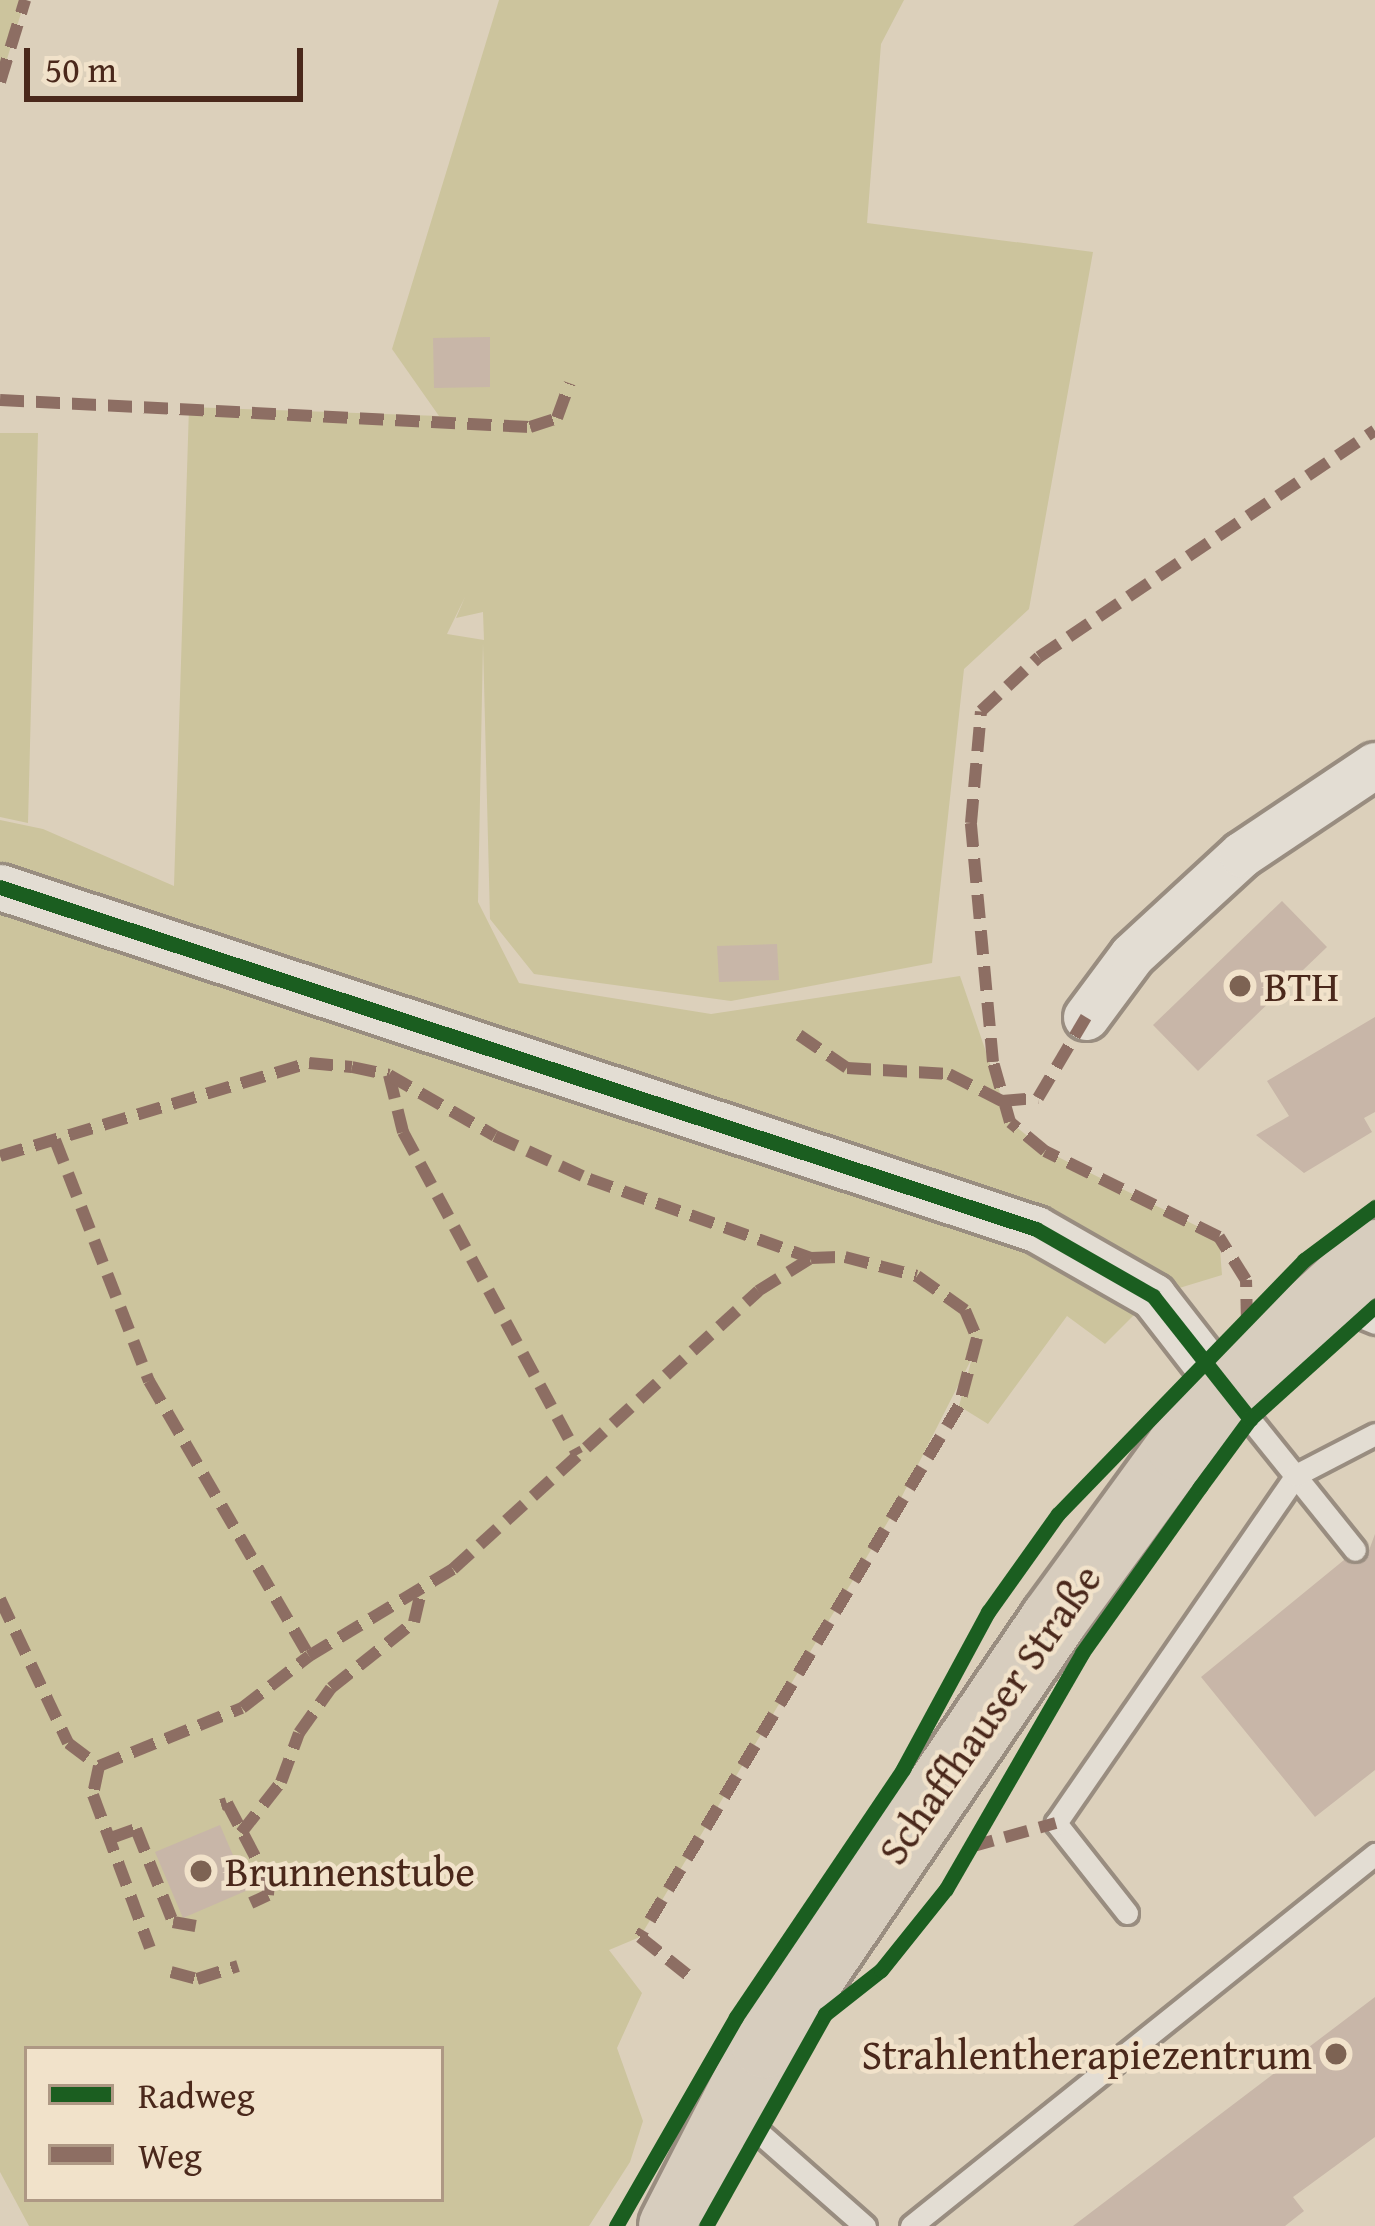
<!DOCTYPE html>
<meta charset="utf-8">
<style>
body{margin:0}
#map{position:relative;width:1375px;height:2226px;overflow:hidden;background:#dcd0bb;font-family:"Gentium Book Plus",serif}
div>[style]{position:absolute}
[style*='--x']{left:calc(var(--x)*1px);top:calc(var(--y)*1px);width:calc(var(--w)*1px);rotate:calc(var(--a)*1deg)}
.green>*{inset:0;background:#ccc49d}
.building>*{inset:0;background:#c8b6a8}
.roads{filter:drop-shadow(3px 0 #998d80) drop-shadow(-3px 0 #998d80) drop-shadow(0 3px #998d80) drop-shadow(0 -3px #998d80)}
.lane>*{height:21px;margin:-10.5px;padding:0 10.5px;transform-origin:10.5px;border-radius:10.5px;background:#e3ddd3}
.street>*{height:45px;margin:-22.5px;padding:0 22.5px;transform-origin:22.5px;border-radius:22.5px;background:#e3ddd3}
.primary>*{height:66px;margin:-33px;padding:0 33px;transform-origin:33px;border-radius:33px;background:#d7cdbe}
.quiet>*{height:12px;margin-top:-6px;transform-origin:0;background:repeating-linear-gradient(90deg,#8d6e63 0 24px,transparent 0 36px)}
.cycleway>*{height:15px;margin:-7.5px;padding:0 7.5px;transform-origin:7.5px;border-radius:7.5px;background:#1b5e20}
.dots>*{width:33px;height:33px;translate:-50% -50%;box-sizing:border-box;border:6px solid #f1e2ca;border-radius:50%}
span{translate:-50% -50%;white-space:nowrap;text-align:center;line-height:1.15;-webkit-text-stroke:9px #f1e2ca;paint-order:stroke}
.poi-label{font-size:42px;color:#4a281b}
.left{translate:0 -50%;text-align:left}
.right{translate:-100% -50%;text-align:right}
.street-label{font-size:42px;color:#4a281b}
.legend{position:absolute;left:24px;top:2046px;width:420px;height:156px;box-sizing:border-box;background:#f1e2ca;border:3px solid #ae9884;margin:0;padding:15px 21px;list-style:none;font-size:36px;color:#4a281b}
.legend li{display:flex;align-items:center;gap:24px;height:60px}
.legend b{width:60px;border:3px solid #ae9884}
.scale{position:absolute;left:24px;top:48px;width:279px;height:54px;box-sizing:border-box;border:6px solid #4a281b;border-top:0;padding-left:15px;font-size:36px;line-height:42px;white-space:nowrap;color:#4a281b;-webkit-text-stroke:9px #f1e2ca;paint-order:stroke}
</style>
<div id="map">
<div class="green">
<i style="clip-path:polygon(0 0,25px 0,0 82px)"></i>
<i style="clip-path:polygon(evenodd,499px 0,904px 0,881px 44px,867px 223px,1093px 252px,1029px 609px,964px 669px,932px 963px,731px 1001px,534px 974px,490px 919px,483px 643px,478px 902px,519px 983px,711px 1014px,960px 976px,1010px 1122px,1046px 1151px,1219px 1237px,1222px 1275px,1153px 1296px,1105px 1344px,1067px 1316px,988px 1424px,959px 1406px,972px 1358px,896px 1508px,640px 1937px,609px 1950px,642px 1993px,617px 2048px,643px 2121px,630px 2162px,589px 2226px,29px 2226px,0 2172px,0 820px,43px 829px,174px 886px,189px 407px,439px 416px,392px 349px,499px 0,465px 597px,456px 618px,483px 612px,484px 640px,447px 634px,465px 597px,499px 0,27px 2049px,441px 2049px,441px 2199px,27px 2199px,27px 2049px)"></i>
<i style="clip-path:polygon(0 433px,38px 433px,28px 823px,0 817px)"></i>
</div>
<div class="building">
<i style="clip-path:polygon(490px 337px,490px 387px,434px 388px,433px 338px)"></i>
<i style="clip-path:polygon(1282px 901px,1327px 947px,1198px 1071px,1153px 1025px)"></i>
<i style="clip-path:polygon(777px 944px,779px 980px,719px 982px,717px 946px)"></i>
<i style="clip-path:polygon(1375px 1017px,1375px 1112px,1364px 1118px,1372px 1132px,1304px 1173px,1256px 1135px,1289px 1116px,1267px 1081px)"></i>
<i style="clip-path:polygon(1375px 1534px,1375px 1770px,1315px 1817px,1201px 1677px,1344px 1560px,1365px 1561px)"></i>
<i style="clip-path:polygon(220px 1825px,248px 1890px,183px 1918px,155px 1852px)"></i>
<i style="clip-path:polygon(1375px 1997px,1375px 2137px,1293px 2197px,1304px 2211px,1285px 2226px,1073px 2226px)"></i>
</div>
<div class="roads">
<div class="lane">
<i style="--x:1331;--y:1305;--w:48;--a:22.2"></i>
<i style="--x:1232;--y:1397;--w:196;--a:51.2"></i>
<i style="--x:1127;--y:1913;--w:115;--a:-128.3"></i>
<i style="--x:1056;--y:1823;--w:423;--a:-55.4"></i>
<i style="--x:1296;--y:1475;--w:89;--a:-27.4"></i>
<i style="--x:739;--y:2115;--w:168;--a:41.4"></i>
<i style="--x:911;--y:2226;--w:595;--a:-38.72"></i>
</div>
<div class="street">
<i style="--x:0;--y:887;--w:1091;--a:18.27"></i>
<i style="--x:1036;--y:1229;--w:135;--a:29.8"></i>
<i style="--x:1153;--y:1296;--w:86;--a:52.1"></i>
<i style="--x:1086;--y:1017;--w:77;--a:-53.4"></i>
<i style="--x:1132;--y:955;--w:149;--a:-42.6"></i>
<i style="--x:1242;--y:854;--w:160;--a:-33.8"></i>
</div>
<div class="primary">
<i style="--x:672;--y:2226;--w:203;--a:-62.8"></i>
<i style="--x:765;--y:2045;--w:513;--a:-55.81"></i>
<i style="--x:1053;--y:1621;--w:215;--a:-53.9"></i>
<i style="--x:1180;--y:1447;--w:108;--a:-48.8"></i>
<i style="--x:1251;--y:1366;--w:168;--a:-42.3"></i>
</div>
</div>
<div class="quiet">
<i style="--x:0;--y:82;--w:86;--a:-73"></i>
<i style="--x:0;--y:400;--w:531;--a:2.92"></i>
<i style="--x:530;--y:427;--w:28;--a:-18"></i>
<i style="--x:557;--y:418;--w:37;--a:-70"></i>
<i style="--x:799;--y:1035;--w:58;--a:34.5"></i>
<i style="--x:847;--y:1068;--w:102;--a:3.4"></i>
<i style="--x:949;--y:1074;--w:59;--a:27"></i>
<i style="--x:1002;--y:1101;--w:36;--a:-5"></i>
<i style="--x:1038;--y:1098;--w:94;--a:-59.3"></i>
<i style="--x:389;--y:1075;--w:59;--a:76.2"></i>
<i style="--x:403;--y:1132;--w:367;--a:61.6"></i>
<i style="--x:55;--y:1140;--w:259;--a:68.7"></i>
<i style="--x:149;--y:1381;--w:318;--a:59.8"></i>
<i style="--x:0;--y:1156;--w:323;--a:-16.8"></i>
<i style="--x:309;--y:1063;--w:43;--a:5.3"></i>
<i style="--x:352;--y:1067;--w:38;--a:12"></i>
<i style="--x:389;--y:1075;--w:122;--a:29.9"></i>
<i style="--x:495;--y:1136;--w:103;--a:24.6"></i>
<i style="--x:589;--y:1179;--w:236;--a:19.6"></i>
<i style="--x:811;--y:1258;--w:34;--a:-2"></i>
<i style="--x:845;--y:1257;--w:74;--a:14.8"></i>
<i style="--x:917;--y:1276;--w:59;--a:35.3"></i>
<i style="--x:965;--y:1310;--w:30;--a:67"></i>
<i style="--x:977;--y:1338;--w:70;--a:104.8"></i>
<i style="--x:959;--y:1406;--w:619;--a:121"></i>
<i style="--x:640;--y:1937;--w:63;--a:38.5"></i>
<i style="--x:1247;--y:1323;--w:43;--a:-91.3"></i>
<i style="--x:1246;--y:1280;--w:51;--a:-122.1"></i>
<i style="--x:1219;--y:1237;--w:194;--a:-153.7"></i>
<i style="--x:1045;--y:1151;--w:45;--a:-140.4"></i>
<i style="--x:1010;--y:1122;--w:62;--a:-105.8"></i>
<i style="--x:993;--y:1062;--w:240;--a:-95.3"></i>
<i style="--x:971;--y:823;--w:112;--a:-84.9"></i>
<i style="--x:981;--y:711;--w:79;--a:-43"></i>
<i style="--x:1039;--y:657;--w:405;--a:-34"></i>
<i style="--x:0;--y:1599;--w:159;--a:64.7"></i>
<i style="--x:68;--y:1743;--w:39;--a:37"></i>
<i style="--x:99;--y:1766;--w:30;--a:102"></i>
<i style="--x:93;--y:1795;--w:163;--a:69.6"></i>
<i style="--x:99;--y:1766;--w:154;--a:-22.1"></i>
<i style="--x:242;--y:1708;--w:85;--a:-37.8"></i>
<i style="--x:309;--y:1656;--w:168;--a:-31.1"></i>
<i style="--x:453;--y:1569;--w:413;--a:-42.3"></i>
<i style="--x:758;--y:1291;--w:62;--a:-31.9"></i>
<i style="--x:221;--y:1805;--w:6;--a:-18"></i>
<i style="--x:227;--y:1803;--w:90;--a:62.3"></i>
<i style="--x:269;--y:1883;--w:12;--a:95"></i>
<i style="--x:268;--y:1895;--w:19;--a:155"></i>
<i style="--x:241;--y:1833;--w:65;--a:-51.9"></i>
<i style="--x:281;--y:1782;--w:52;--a:-69.8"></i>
<i style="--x:299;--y:1733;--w:55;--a:-54.6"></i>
<i style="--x:331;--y:1688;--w:106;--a:-38.5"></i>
<i style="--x:414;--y:1622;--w:31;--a:-77"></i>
<i style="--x:111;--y:1838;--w:27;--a:-20"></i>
<i style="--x:136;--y:1829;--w:100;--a:68.3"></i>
<i style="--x:173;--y:1922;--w:23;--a:10"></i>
<i style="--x:970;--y:1847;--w:89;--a:-15.6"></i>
<i style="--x:171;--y:1972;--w:27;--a:15"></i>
<i style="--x:197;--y:1979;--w:43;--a:-17.6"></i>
</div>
<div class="cycleway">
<i style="--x:0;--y:887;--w:1091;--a:18.27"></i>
<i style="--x:1036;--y:1229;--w:135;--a:29.8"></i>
<i style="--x:1153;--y:1296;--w:157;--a:51.7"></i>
<i style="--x:616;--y:2226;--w:241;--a:-60.1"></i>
<i style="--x:736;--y:2017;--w:299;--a:-56"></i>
<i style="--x:903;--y:1769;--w:179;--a:-61.6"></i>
<i style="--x:988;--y:1612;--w:120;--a:-54.5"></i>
<i style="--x:1058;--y:1514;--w:354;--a:-45.9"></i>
<i style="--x:1304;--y:1260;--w:89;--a:-36.7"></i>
<i style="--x:706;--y:2226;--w:243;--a:-60.7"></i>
<i style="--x:825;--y:2014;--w:71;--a:-38.2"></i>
<i style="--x:881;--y:1970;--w:104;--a:-51.3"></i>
<i style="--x:946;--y:1889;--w:272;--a:-60"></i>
<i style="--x:1082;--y:1653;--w:204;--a:-54.6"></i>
<i style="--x:1200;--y:1487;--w:84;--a:-53.7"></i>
<i style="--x:1250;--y:1419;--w:169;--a:-42.1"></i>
</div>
<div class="dots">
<i style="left:1240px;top:986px;background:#7d6353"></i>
<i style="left:201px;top:1871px;background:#7d6353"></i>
<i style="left:1336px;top:2054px;background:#7d6353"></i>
</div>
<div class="poi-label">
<span class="left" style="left:1264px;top:986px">BTH</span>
<span class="left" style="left:225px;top:1871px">Brunnenstube</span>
<span class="right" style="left:1312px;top:2054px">Strahlentherapiezentrum</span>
</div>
<div class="street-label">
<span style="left:989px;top:1714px;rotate:-55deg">Schaffhauser Straße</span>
</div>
<ul class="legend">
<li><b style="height:15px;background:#1b5e20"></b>Radweg</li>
<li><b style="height:15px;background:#8d6e63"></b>Weg</li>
</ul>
<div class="scale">50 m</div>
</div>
